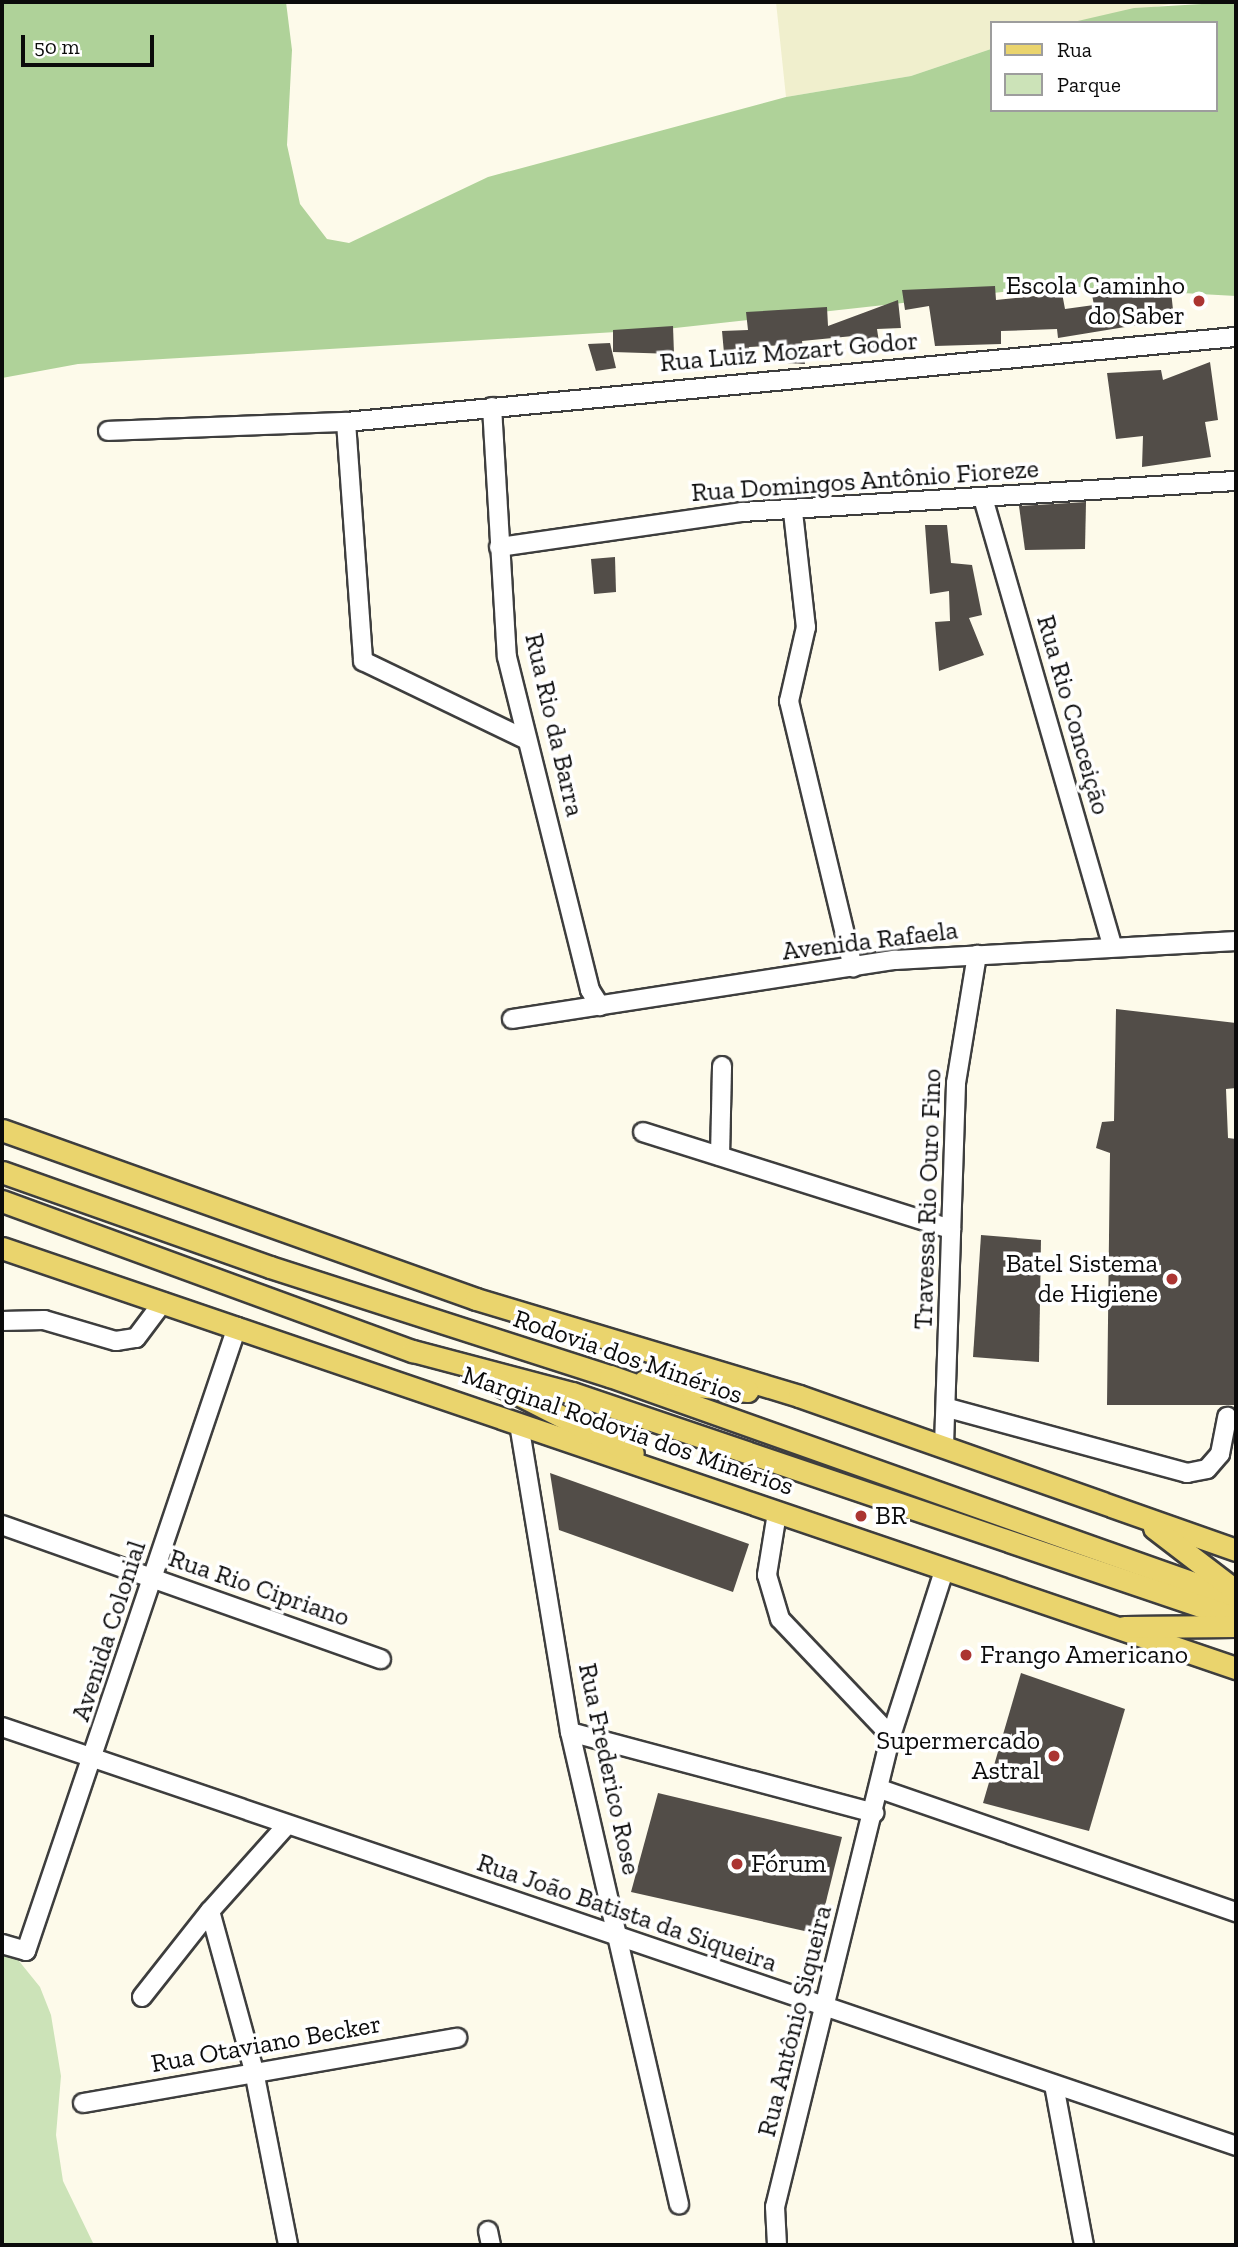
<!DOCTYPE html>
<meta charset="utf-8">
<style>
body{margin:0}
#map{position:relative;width:1238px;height:2247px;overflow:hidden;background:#fdfaea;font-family:"Zilla Slab",serif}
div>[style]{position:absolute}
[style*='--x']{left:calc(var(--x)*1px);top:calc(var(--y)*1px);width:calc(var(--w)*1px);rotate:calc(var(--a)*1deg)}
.farmland>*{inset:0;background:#f0efcd}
.green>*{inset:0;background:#cce3b8}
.forest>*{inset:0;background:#afd299}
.building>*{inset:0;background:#524d48}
.roads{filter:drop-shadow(2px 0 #3e3e3e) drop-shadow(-2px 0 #3e3e3e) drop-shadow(0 2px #3e3e3e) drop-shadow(0 -2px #3e3e3e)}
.minor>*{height:18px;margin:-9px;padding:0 9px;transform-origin:9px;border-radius:9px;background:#fff}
.major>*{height:21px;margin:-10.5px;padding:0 10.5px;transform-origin:10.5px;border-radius:10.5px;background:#ead46d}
.dots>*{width:19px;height:19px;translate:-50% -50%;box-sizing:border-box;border:4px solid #fff;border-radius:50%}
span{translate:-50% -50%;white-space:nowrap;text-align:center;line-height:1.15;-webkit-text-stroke:7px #fff;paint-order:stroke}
.poi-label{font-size:26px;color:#0b0b0b}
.right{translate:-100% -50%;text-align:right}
.left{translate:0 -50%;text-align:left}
.street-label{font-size:26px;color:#0b0b0b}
.frame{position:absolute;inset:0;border:4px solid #0b0b0b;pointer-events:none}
.legend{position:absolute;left:990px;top:21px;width:228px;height:91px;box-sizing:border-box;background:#fff;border:2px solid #9d9d9d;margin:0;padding:9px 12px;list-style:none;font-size:21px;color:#0b0b0b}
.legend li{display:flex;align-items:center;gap:14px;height:35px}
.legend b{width:35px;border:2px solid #9d9d9d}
.scale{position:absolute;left:21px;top:35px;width:133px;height:32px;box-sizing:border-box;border:4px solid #0b0b0b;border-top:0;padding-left:9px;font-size:21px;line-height:24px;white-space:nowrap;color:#0b0b0b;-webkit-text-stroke:5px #fff;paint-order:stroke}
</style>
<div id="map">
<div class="farmland">
<i style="clip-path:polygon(776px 2px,1181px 2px,1069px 23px,991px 23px,991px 49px,911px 76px,786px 97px)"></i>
</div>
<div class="green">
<i style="clip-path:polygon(2px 1940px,40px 1987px,51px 2015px,61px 2076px,56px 2135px,63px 2181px,94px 2245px,2px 2245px)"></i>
</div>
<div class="forest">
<i style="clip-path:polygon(2px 2px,286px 2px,292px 50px,287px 145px,300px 204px,327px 239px,349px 243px,488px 177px,786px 97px,911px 76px,991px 49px,991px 110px,1215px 110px,1215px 23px,1069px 23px,1134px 8px,1236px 2px,1236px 296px,1057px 286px,666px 329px,78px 364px,2px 378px)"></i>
</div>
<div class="building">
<i style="clip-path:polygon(1170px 282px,1174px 319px,1058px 338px,1057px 329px,1001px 331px,1001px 344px,935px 346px,929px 306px,905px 310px,902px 290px,995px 286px,996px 300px,1062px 293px,1065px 309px,1094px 305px,1091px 290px)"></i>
<i style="clip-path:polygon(898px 300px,901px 328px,877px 329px,880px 349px,855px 352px,853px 336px,802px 341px,805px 364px,786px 363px,785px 345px,749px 347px,751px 365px,725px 364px,722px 331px,748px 330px,746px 312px,827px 307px,828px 326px)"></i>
<i style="clip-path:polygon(673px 326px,674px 354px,613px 352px,613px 330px)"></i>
<i style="clip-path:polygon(610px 343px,616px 368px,596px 371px,588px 344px)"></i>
<i style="clip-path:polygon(1210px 362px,1218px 420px,1205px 422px,1211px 457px,1142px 467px,1143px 436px,1116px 439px,1107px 373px,1161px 370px,1163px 380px)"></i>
<i style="clip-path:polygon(1086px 502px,1085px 549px,1025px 550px,1019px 506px)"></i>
<i style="clip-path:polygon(925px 525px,947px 525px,951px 563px,972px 565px,982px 615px,969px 618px,984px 655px,939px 671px,935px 622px,950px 621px,949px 591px,930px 594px)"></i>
<i style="clip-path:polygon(615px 557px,616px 592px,594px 594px,591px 559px)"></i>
<i style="clip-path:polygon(1116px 1009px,1236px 1023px,1236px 1088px,1226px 1089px,1228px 1138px,1236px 1139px,1236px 1405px,1107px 1405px,1110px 1153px,1096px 1148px,1102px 1122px,1114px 1121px)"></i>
<i style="clip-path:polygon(981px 1235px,1041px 1240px,1039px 1362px,973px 1357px)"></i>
<i style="clip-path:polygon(550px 1473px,749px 1544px,733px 1592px,559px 1530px)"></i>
<i style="clip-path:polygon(1021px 1673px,1125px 1709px,1089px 1831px,983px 1803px)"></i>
<i style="clip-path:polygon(658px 1793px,842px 1837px,818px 1934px,631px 1892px)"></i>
</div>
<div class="roads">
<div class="minor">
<i style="--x:492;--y:407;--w:250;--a:86.6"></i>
<i style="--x:507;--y:657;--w:343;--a:76"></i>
<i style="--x:590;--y:990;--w:19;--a:58"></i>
<i style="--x:346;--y:422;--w:240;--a:85.9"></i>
<i style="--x:363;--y:661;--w:182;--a:25.7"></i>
<i style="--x:108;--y:431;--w:238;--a:-2.2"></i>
<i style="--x:346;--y:422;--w:894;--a:-5.46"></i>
<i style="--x:983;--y:498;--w:466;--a:73.9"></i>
<i style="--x:793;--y:512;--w:116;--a:83.6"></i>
<i style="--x:806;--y:627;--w:76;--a:102.9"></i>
<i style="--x:789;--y:701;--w:274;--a:76.5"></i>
<i style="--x:499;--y:547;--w:246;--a:-8.2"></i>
<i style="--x:742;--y:512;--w:495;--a:-3.6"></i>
<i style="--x:512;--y:1019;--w:388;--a:-8.8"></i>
<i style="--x:895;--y:960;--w:342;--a:-3.2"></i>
<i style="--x:643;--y:1132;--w:323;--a:17.5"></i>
<i style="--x:720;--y:1156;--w:90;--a:-88.7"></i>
<i style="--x:2;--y:1321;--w:42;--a:-1.4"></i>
<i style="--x:44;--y:1320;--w:75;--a:16.3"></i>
<i style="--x:116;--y:1341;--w:20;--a:-9"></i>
<i style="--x:136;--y:1338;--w:45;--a:-53.1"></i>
<i style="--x:948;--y:1408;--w:248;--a:15.2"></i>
<i style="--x:1187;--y:1473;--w:20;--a:-11"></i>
<i style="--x:1207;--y:1469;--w:20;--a:-49"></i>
<i style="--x:1220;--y:1454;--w:38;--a:-79"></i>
<i style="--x:519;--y:1424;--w:312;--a:80.6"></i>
<i style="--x:570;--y:1732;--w:485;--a:77"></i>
<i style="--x:944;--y:1446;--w:363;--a:-88.1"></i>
<i style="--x:956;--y:1083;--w:130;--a:-80.7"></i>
<i style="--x:777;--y:1513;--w:63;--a:99.2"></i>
<i style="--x:767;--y:1575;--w:46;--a:73.5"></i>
<i style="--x:780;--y:1619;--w:161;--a:46.5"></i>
<i style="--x:2;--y:1525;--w:402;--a:19.5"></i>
<i style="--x:2;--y:1727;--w:1303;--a:18.75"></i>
<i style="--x:570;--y:1732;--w:315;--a:14.9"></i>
<i style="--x:880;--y:1789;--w:377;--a:19.1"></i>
<i style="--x:286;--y:1826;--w:114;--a:131.8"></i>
<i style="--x:210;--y:1911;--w:166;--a:74.6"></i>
<i style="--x:254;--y:2071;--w:177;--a:78.9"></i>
<i style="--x:2;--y:1944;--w:25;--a:16"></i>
<i style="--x:26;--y:1951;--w:659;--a:-71.32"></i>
<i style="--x:142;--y:1997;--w:110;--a:-51.7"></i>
<i style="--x:1054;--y:2085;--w:163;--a:79.4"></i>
<i style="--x:83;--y:2103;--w:380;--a:-9.9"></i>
<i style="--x:488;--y:2231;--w:14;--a:78"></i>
<i style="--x:777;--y:2245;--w:38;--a:-93"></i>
<i style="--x:775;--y:2207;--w:485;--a:-76.2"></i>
<i style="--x:891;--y:1736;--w:176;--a:-72.2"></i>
</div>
<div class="major">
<i style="--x:2;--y:1130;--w:503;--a:19.62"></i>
<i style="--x:476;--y:1299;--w:337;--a:16.7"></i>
<i style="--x:799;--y:1396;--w:463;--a:19.4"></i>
<i style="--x:2;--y:1172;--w:284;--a:19.5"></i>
<i style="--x:270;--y:1267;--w:357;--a:17.8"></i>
<i style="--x:610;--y:1376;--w:664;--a:19.53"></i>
<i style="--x:2;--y:1201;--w:438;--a:20.1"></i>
<i style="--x:413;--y:1351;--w:164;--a:14.8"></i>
<i style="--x:572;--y:1393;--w:701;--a:18.72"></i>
<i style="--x:2;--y:1248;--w:1304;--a:18.8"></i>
<i style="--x:644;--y:1381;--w:104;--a:5.5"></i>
<i style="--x:500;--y:1385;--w:149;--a:27.1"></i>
<i style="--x:1154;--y:1528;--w:103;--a:37.5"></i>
<i style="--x:1124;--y:1627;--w:112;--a:-0.5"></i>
</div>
</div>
<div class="dots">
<i style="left:1199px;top:301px;background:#ab3532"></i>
<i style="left:1172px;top:1279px;background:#ab3532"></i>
<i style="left:861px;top:1516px;background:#ab3532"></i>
<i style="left:966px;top:1655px;background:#ab3532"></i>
<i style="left:1054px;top:1756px;background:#ab3532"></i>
<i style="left:737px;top:1864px;background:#ab3532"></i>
</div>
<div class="poi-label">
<span class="right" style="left:1185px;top:301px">Escola Caminho<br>do Saber</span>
<span class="right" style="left:1158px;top:1279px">Batel Sistema<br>de Higiene</span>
<span class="left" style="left:875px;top:1516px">BR</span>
<span class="left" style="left:980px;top:1655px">Frango Americano</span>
<span class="right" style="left:1040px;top:1756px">Supermercado<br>Astral</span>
<span class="left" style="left:751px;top:1864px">Fórum</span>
</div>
<div class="street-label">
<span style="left:789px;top:352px;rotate:-5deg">Rua Luiz Mozart Godor</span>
<span style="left:865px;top:481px;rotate:-4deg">Rua Domingos Antônio Fioreze</span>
<span style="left:1073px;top:715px;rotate:74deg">Rua Rio Conceição</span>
<span style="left:554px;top:725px;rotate:77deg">Rua Rio da Barra</span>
<span style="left:870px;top:941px;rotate:-7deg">Avenida Rafaela</span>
<span style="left:928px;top:1199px;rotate:-88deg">Travessa Rio Ouro Fino</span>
<span style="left:628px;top:1357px;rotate:19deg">Rodovia dos Minérios</span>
<span style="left:628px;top:1431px;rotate:19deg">Marginal Rodovia dos Minérios</span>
<span style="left:259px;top:1588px;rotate:19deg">Rua Rio Cipriano</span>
<span style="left:109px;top:1631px;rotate:-72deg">Avenida Colonial</span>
<span style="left:609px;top:1769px;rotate:78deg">Rua Frederico Rose</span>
<span style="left:627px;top:1913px;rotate:19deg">Rua João Batista da Siqueira</span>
<span style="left:795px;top:2021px;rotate:-76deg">Rua Antônio Siqueira</span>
<span style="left:266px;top:2044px;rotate:-10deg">Rua Otaviano Becker</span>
</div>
<div class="frame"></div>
<ul class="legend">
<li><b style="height:9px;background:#ead46d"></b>Rua</li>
<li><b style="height:19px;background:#cce3b8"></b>Parque</li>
</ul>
<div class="scale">50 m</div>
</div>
